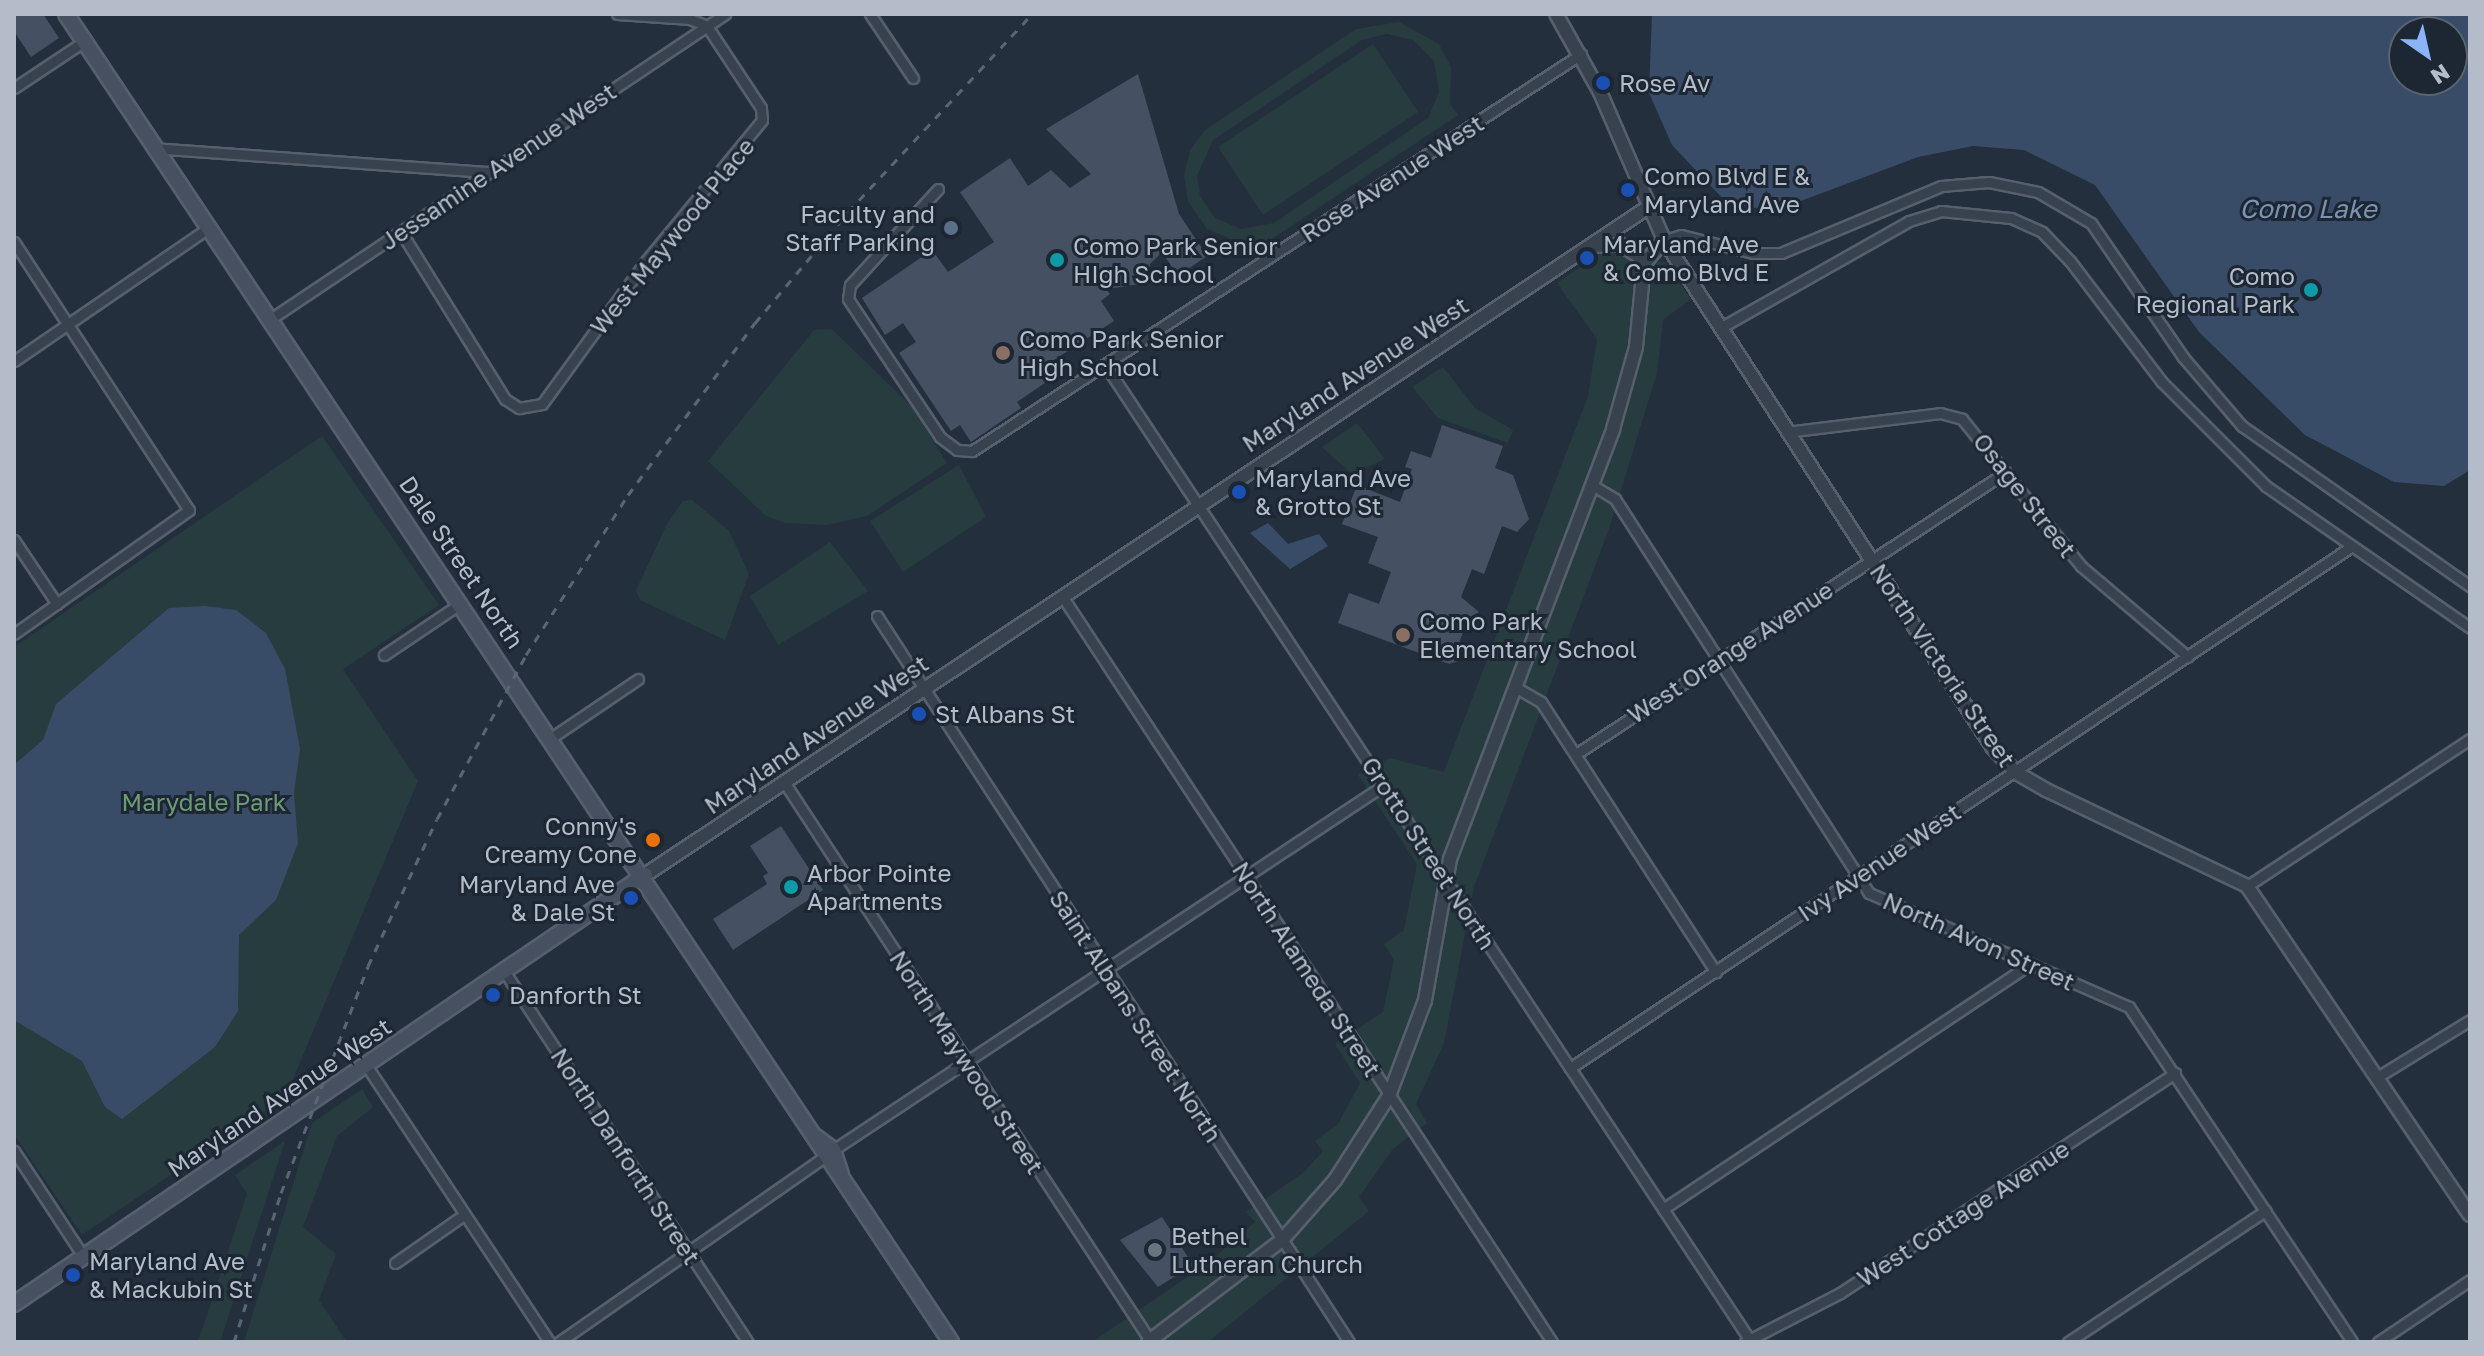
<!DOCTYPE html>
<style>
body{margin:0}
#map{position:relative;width:2484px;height:1356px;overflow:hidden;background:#242f3e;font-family:"Golos Text",sans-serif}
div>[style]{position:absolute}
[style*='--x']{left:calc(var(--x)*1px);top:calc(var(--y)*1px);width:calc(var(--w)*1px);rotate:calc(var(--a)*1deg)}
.green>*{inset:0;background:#263c3f}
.water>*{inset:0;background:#394c67}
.building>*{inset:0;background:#455162}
.roads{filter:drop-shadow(2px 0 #565f6c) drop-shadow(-2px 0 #565f6c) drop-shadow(0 2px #565f6c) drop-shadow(0 -2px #565f6c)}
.minor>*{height:9px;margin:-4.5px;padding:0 4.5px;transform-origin:4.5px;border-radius:4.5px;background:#38414e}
.tertiary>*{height:12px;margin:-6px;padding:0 6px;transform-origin:6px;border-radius:6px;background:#38414e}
.secondary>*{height:14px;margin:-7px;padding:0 7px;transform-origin:7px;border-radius:7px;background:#465061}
.rail>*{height:3px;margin-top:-1.5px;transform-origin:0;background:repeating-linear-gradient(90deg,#5a6575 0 8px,transparent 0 16px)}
.dots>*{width:22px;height:22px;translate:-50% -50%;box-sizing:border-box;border:4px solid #1d2633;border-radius:50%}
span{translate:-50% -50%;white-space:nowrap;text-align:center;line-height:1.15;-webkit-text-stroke:6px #1d2633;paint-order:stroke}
.poi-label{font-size:24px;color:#b4bcc9}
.left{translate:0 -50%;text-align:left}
.right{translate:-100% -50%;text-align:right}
.street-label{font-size:24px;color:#b4bcc9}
.park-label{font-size:24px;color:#6b9a76}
.water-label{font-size:26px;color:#7c92b1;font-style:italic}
.frame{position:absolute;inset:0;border:16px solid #b4bcc9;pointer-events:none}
.north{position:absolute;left:2388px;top:16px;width:80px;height:80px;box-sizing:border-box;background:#1d2633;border:2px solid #59626f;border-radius:50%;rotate:146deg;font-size:22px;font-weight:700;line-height:32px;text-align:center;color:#b4bcc9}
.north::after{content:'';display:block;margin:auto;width:28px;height:36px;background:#8ab4f8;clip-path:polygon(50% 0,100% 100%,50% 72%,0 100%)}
</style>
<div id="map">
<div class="green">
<i style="clip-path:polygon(evenodd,1399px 22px,1439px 44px,1451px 67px,1450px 104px,1458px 115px,1248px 255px,1240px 243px,1207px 229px,1188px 201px,1184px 176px,1190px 150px,1205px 130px,1356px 29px,1399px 22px,1387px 34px,1413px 40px,1434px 61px,1439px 92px,1428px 118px,1274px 223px,1241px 229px,1215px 218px,1200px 196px,1197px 176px,1213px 140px,1362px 40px,1387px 34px)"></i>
<i style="clip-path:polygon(1373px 44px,1418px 112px,1263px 215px,1218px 147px)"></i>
<i style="clip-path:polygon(1606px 249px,1634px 262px,1664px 262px,1691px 299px,1663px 320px,1657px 373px,1609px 529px,1474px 887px,1444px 1043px,1416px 1104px,1427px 1123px,1393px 1149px,1359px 1197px,1369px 1211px,1208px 1342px,1092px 1342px,1208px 1263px,1255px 1222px,1246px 1212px,1303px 1173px,1323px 1151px,1315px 1141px,1338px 1124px,1360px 1083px,1335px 1044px,1383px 1012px,1394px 960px,1384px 944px,1404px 930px,1417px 864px,1358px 775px,1390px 758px,1444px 772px,1588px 396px,1597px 339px,1557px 283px)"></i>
<i style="clip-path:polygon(832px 329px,912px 407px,947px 463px,867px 516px,827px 525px,785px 523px,766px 516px,708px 461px,814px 330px)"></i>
<i style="clip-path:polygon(1443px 367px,1475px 408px,1513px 430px,1508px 443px,1438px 418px,1412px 387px)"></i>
<i style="clip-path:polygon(1357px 423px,1385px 459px,1352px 474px,1322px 447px)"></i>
<i style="clip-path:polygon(322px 436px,439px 605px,343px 669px,418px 781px,285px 1098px,82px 1235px,14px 1134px,14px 647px)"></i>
<i style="clip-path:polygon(959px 465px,986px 517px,903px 572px,870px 521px)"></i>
<i style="clip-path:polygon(692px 500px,729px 531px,749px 574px,725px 640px,640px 600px,636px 590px,668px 522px,683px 501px)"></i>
<i style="clip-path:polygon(830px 542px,868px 591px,778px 645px,750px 596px)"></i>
<i style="clip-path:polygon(362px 1089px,373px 1107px,337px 1136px,303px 1227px,336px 1254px,319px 1300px,347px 1342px,244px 1342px,312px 1123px)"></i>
<i style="clip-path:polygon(285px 1141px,220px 1342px,198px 1342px,247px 1194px,235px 1175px)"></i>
</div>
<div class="water">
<i style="clip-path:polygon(evenodd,1652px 14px,2470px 14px,2470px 470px,2444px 486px,2394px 482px,2305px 435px,2199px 332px,2095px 185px,2024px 150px,1973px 146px,1918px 157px,1774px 211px,1727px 203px,1672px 145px,1649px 93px,1652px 14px,2404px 32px,2452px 32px,2452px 80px,2404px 80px,2404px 32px)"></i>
<i style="clip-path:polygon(1268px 523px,1288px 544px,1319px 534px,1328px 546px,1290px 569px,1250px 533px)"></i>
<i style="clip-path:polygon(205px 606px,236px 610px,266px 633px,285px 669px,300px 749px,294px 793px,298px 843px,276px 900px,239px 935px,238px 1011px,215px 1047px,122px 1119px,105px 1107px,82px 1061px,14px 1020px,14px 765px,43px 740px,56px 704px,169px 608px)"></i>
</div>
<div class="building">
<i style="clip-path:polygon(14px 14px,43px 14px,59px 38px,31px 57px,14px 31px)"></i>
<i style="clip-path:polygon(1138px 74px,1179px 214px,1207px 256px,1178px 276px,1162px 252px,1150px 264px,1148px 283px,1106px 289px,1110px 294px,1101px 301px,1114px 321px,1037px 371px,1045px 383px,1017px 402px,1021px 408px,971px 442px,960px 425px,951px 431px,899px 353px,916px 342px,903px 323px,885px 335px,862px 298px,932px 250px,948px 272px,994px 242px,960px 192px,1010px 158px,1028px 186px,1051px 170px,1070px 188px,1091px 174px,1046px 129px)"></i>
<i style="clip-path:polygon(1442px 425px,1503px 446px,1495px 468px,1513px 475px,1529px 519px,1517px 532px,1502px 526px,1484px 574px,1472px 569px,1461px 597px,1479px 612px,1468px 618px,1457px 649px,1461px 660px,1449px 664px,1338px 623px,1349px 593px,1379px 604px,1391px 572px,1368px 563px,1378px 537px,1342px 524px,1357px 485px,1400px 502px,1412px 469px,1405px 467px,1411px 451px,1431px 458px)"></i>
<i style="clip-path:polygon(781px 826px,823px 890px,733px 950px,713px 919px,767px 884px,763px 876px,768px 873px,750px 846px)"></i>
<i style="clip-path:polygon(1162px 1217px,1193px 1265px,1158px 1287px,1120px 1240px)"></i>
</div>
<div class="roads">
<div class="minor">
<i style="--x:870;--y:14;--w:77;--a:56.1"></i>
<i style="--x:14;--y:88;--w:83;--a:-33.7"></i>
<i style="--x:153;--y:148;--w:337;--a:4.1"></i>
<i style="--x:938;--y:189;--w:130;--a:132.5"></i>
<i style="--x:850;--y:285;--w:14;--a:98"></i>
<i style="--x:848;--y:299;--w:166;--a:56.3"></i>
<i style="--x:940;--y:437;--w:21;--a:37"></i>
<i style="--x:957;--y:450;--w:15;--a:4"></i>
<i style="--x:972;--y:451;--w:727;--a:-33.1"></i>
<i style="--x:401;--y:232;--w:197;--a:58.1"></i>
<i style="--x:505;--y:399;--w:17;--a:33"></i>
<i style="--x:519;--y:408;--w:23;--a:-10"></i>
<i style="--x:542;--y:404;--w:175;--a:-54"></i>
<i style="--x:645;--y:262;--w:184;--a:-50.5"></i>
<i style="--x:762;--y:120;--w:12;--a:-95"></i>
<i style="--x:761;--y:108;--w:98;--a:-123.4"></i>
<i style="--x:707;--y:26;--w:18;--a:-158"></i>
<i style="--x:690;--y:19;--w:73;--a:-176.1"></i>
<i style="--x:1664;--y:240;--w:18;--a:-16"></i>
<i style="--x:1681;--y:235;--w:74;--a:14"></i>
<i style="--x:1753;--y:253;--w:28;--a:0"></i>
<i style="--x:1781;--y:253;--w:173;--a:-22.7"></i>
<i style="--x:1941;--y:186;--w:48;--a:-4.8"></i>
<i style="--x:1989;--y:182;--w:50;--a:11.5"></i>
<i style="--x:2038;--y:192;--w:61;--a:30.3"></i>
<i style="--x:2091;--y:223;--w:163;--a:55.5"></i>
<i style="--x:2183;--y:357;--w:91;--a:49.5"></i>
<i style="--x:2242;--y:426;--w:279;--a:35.1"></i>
<i style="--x:14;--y:242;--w:320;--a:56.9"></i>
<i style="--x:189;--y:510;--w:214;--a:144.7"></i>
<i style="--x:272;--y:318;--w:546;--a:-33.86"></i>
<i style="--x:1720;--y:328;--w:217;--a:-29.5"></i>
<i style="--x:1909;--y:221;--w:34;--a:-17"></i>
<i style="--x:1941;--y:211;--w:70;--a:5.7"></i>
<i style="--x:2011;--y:218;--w:34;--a:24"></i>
<i style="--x:2042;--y:232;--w:40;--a:46"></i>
<i style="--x:2070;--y:261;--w:152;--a:52.8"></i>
<i style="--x:2162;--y:382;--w:147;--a:45"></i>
<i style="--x:2266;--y:486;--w:249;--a:34.8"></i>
<i style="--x:14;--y:361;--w:235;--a:-34.4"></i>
<i style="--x:1106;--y:366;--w:1170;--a:56.54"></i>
<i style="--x:1786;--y:432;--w:155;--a:-7"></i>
<i style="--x:1940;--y:413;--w:23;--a:15"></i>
<i style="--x:1962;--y:419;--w:189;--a:51"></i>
<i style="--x:2081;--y:566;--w:140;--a:40.4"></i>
<i style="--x:1592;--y:485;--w:27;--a:31"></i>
<i style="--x:1615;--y:499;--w:469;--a:57.2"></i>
<i style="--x:1869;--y:893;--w:284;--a:23.7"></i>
<i style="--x:2129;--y:1007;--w:402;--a:56.3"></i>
<i style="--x:14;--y:540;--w:77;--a:56.1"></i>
<i style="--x:1062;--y:596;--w:893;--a:56.7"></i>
<i style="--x:877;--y:616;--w:866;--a:56.97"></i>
<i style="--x:384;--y:655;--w:93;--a:-34"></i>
<i style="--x:1515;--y:687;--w:30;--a:30"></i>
<i style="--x:1541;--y:702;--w:322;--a:57.1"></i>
<i style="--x:551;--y:738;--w:105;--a:-34.1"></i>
<i style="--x:1576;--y:754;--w:514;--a:-33.26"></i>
<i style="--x:784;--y:782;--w:670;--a:56.76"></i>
<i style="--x:2247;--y:886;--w:267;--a:-33.4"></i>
<i style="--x:504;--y:971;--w:444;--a:56.7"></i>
<i style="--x:366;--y:1065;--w:332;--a:56.5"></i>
<i style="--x:1570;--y:1068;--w:937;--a:-33.72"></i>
<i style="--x:2379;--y:1076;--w:107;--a:-31.6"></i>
<i style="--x:833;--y:1150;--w:661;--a:-33.52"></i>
<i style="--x:14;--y:1151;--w:126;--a:56.7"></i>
<i style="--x:1663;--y:1209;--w:441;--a:-33.7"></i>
<i style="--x:395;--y:1263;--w:85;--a:-35"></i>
<i style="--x:559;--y:1342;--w:322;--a:-34.9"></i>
<i style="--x:1745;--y:1342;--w:107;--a:-27.3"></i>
<i style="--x:1840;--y:1293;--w:401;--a:-33.3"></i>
<i style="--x:2068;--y:1342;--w:237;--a:-33.6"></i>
<i style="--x:2378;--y:1342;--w:111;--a:-34"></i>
</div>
<div class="tertiary">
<i style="--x:1556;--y:14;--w:90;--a:60.6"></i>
<i style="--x:1600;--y:92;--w:161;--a:66.6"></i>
<i style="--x:1664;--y:240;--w:605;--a:57.07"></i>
<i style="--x:1993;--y:748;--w:33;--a:47"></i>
<i style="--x:2015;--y:772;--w:36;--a:30"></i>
<i style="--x:2046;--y:790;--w:223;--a:25.5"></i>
<i style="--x:2247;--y:886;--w:397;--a:55.9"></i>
<i style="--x:1594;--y:246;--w:26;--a:-4"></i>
<i style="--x:1620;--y:244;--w:31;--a:33"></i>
<i style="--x:645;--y:875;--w:1204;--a:-33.65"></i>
<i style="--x:1148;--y:1342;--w:168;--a:-37.3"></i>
<i style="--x:1282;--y:1240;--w:80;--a:-48.5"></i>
<i style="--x:1335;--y:1180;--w:100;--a:-57.3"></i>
<i style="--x:1389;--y:1096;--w:103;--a:-69.4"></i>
<i style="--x:1425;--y:1000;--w:143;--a:-79.9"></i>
<i style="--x:1450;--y:859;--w:460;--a:-69.2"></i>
<i style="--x:1613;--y:429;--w:85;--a:-74.3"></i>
<i style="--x:1636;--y:347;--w:83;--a:-84.5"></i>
<i style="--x:1644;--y:264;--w:31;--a:-50"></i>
</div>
<div class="secondary">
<i style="--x:66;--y:14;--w:1596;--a:56.32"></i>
<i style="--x:816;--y:1137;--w:21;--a:37"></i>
<i style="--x:833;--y:1150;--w:26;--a:72"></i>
<i style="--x:14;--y:1304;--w:763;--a:-34.21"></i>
</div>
</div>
<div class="rail">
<i style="--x:234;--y:1342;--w:156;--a:-72.5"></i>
<i style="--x:281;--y:1193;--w:243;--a:-69"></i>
<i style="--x:368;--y:966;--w:162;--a:-64.9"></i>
<i style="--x:437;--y:819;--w:187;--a:-61.5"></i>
<i style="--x:526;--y:655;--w:190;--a:-57.5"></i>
<i style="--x:628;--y:495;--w:214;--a:-53.6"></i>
<i style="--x:755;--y:323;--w:145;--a:-50"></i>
<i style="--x:848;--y:212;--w:270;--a:-47.1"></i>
</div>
<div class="dots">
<i style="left:1603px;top:83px;background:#1a4fb4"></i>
<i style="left:1628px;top:190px;background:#1a4fb4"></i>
<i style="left:951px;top:228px;background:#5c6f8a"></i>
<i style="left:1587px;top:258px;background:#1a4fb4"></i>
<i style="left:1057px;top:260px;background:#0f9aa8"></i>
<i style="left:2311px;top:290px;background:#0f9aa8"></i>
<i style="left:1003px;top:353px;background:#8d6e63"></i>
<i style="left:1239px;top:492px;background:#1a4fb4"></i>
<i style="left:1403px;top:635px;background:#8d6e63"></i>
<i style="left:919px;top:714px;background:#1a4fb4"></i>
<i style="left:653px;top:840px;background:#e8710a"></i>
<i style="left:791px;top:887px;background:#0f9aa8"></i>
<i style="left:631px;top:898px;background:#1a4fb4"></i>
<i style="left:493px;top:995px;background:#1a4fb4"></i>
<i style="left:1155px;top:1250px;background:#6b7280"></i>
<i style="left:73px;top:1275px;background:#1a4fb4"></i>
</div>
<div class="poi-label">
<span class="left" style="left:1619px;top:83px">Rose Av</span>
<span class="left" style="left:1644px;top:190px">Como Blvd E &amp;<br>Maryland Ave</span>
<span class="right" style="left:935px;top:228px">Faculty and<br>Staff Parking</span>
<span class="left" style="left:1603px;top:258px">Maryland Ave<br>&amp; Como Blvd E</span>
<span class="left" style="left:1073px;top:260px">Como Park Senior<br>HIgh School</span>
<span class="right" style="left:2295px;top:290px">Como<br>Regional Park</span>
<span class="left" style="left:1019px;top:353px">Como Park Senior<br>High School</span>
<span class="left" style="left:1255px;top:492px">Maryland Ave<br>&amp; Grotto St</span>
<span class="left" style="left:1419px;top:635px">Como Park<br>Elementary School</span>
<span class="left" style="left:935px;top:714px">St Albans St</span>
<span class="right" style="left:637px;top:840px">Conny's<br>Creamy Cone</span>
<span class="left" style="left:807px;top:887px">Arbor Pointe<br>Apartments</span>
<span class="right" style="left:615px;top:898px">Maryland Ave<br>&amp; Dale St</span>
<span class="left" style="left:509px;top:995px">Danforth St</span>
<span class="left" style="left:1171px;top:1250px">Bethel<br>Lutheran Church</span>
<span class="left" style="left:89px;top:1275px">Maryland Ave<br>&amp; Mackubin St</span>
</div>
<div class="street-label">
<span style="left:498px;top:166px;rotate:-34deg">Jessamine Avenue West</span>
<span style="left:1392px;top:178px;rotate:-33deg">Rose Avenue West</span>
<span style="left:672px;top:236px;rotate:-51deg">West Maywood Place</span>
<span style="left:1355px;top:374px;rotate:-33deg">Maryland Avenue West</span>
<span style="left:2025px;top:495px;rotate:52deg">Osage Street</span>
<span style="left:462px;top:562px;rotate:56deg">Dale Street North</span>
<span style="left:1730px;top:652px;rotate:-33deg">West Orange Avenue</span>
<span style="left:1943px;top:665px;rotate:56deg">North Victoria Street</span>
<span style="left:816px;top:734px;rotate:-34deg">Maryland Avenue West</span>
<span style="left:1429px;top:853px;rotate:57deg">Grotto Street North</span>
<span style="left:1879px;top:862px;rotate:-34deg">Ivy Avenue West</span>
<span style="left:1979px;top:941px;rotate:24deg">North Avon Street</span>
<span style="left:1307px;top:969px;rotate:57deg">North Alameda Street</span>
<span style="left:1136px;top:1016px;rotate:57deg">Saint Albans Street North</span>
<span style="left:967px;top:1062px;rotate:57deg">North Maywood Street</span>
<span style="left:279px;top:1097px;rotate:-34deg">Maryland Avenue West</span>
<span style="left:626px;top:1156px;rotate:57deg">North Danforth Street</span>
<span style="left:1963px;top:1213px;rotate:-33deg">West Cottage Avenue</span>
</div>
<div class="park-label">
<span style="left:204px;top:802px">Marydale Park</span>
</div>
<div class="water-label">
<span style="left:2308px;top:209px">Como Lake</span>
</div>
<div class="frame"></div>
<div class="north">N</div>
</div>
